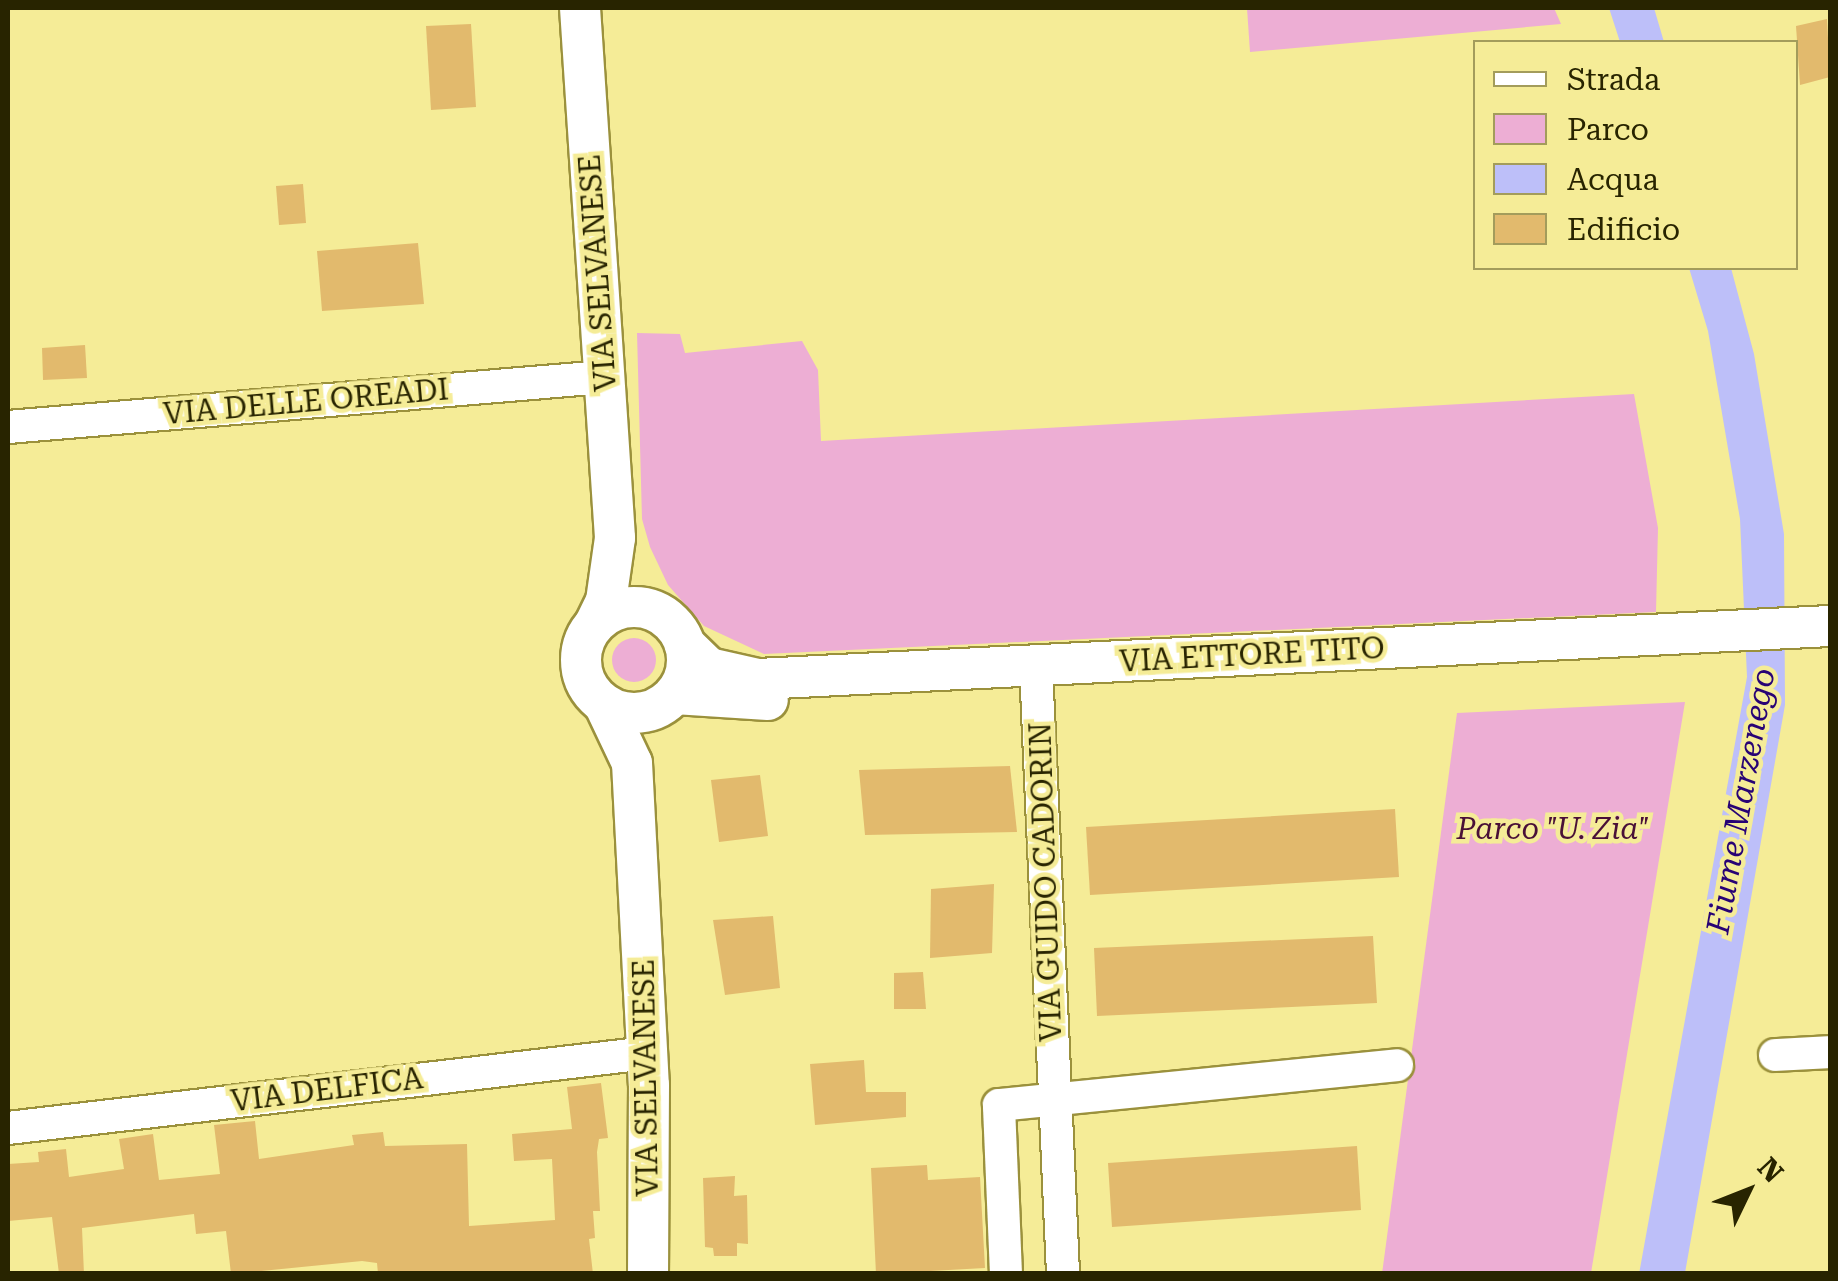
<!DOCTYPE html>
<style>
body{margin:0}
#map{position:relative;width:1838px;height:1281px;overflow:hidden;background:#f5ec97;font-family:"Roboto Serif",serif}
div>[style]{position:absolute}
[style*='--x']{left:calc(var(--x)*1px);top:calc(var(--y)*1px);width:calc(var(--w)*1px);rotate:calc(var(--a)*1deg)}
.green>*{inset:0;background:#edaed4}
.round{border-radius:50%}
.water>*{inset:0;background:#bdbff9}
.building>*{inset:0;background:#e2ba6d}
.roads{filter:drop-shadow(2px 0 #9b913c) drop-shadow(-2px 0 #9b913c) drop-shadow(0 2px #9b913c) drop-shadow(0 -2px #9b913c)}
.minor>*{height:32px;margin:-16px;padding:0 16px;transform-origin:16px;border-radius:16px;background:#fff}
.tertiary>*{height:40px;margin:-20px;padding:0 20px;transform-origin:20px;border-radius:20px;background:#fff}
.tertiary>.ring{margin:-20px;padding:0;box-sizing:content-box;background:none;border:40px solid #fff;border-radius:50%}
span{translate:-50% -50%;white-space:nowrap;text-align:center;line-height:1.15;-webkit-text-stroke:9px #f5ec97;paint-order:stroke}
.street-label{font-size:30px;color:#282400}
.park-label{font-size:30px;color:#491037;font-style:italic}
.water-label{font-size:32px;color:#270275;font-style:italic}
.frame{position:absolute;inset:0;border:10px solid #282400;pointer-events:none}
.legend{position:absolute;left:1473px;top:40px;width:325px;height:230px;box-sizing:border-box;background:#f5ec97;border:2px solid #a39c5b;margin:0;padding:12px 18px;list-style:none;font-size:30px;color:#282400}
.legend li{display:flex;align-items:center;gap:20px;height:50px}
.legend b{width:50px;border:2px solid #a39c5b}
.north{position:absolute;left:1698px;top:1141px;width:100px;height:100px;-webkit-text-stroke:8px #f5ec97;paint-order:stroke;rotate:47deg;font-size:28px;font-weight:700;line-height:40px;text-align:center;color:#282400}
.north::after{content:'';display:block;margin:auto;width:35px;height:45px;background:#282400;clip-path:polygon(50% 0,100% 100%,50% 72%,0 100%)}
</style>
<div id="map">
<div class="green">
<i style="clip-path:polygon(1247px 8px,1554px 8px,1561px 24px,1250px 52px)"></i>
<i style="clip-path:polygon(637px 333px,680px 334px,685px 353px,802px 341px,818px 370px,821px 441px,1634px 394px,1658px 528px,1656px 612px,764px 654px,704px 626px,668px 585px,650px 547px,642px 519px)"></i>
<i class="round" style="left:612px;top:638px;width:44px;height:44px"></i>
<i style="clip-path:polygon(1685px 702px,1591px 1273px,1382px 1274px,1457px 713px)"></i>
</div>
<div class="water">
<i style="clip-path:polygon(1609px 8px,1654px 8px,1664px 42px,1620px 42px)"></i>
<i style="clip-path:polygon(1689px 268px,1731px 268px,1754px 354px,1784px 534px,1785px 705px,1685px 1273px,1639px 1274px,1747px 677px,1740px 519px,1708px 331px)"></i>
</div>
<div class="building">
<i style="clip-path:polygon(1827px 19px,1830px 77px,1800px 85px,1796px 26px)"></i>
<i style="clip-path:polygon(471px 24px,476px 107px,431px 110px,426px 26px)"></i>
<i style="clip-path:polygon(303px 184px,306px 223px,279px 225px,276px 186px)"></i>
<i style="clip-path:polygon(418px 243px,424px 304px,322px 311px,317px 251px)"></i>
<i style="clip-path:polygon(85px 345px,87px 378px,43px 380px,42px 348px)"></i>
<i style="clip-path:polygon(1010px 766px,1017px 832px,865px 835px,859px 770px)"></i>
<i style="clip-path:polygon(760px 775px,768px 836px,719px 842px,711px 780px)"></i>
<i style="clip-path:polygon(1395px 809px,1399px 877px,1090px 895px,1086px 827px)"></i>
<i style="clip-path:polygon(994px 884px,992px 953px,930px 958px,931px 889px)"></i>
<i style="clip-path:polygon(773px 916px,780px 988px,725px 995px,713px 920px)"></i>
<i style="clip-path:polygon(1373px 936px,1377px 1003px,1097px 1016px,1094px 948px)"></i>
<i style="clip-path:polygon(923px 972px,926px 1009px,894px 1009px,894px 973px)"></i>
<i style="clip-path:polygon(864px 1060px,866px 1092px,906px 1092px,906px 1117px,815px 1125px,810px 1064px)"></i>
<i style="clip-path:polygon(601px 1083px,608px 1138px,599px 1139px,597px 1152px,600px 1211px,593px 1211px,595px 1238px,589px 1239px,593px 1274px,378px 1274px,377px 1263px,362px 1261px,231px 1274px,226px 1231px,196px 1234px,194px 1214px,82px 1228px,84px 1274px,59px 1274px,52px 1217px,8px 1221px,8px 1164px,39px 1162px,38px 1152px,66px 1149px,69px 1177px,124px 1169px,119px 1139px,153px 1134px,159px 1180px,220px 1174px,214px 1125px,255px 1121px,259px 1159px,354px 1145px,352px 1135px,383px 1132px,385px 1146px,467px 1144px,469px 1226px,555px 1220px,552px 1159px,514px 1161px,512px 1134px,572px 1129px,567px 1087px)"></i>
<i style="clip-path:polygon(1357px 1146px,1361px 1210px,1112px 1227px,1108px 1163px)"></i>
<i style="clip-path:polygon(927px 1165px,928px 1180px,980px 1177px,985px 1268px,876px 1274px,871px 1168px)"></i>
<i style="clip-path:polygon(735px 1176px,734px 1196px,747px 1195px,748px 1244px,737px 1243px,737px 1256px,714px 1256px,713px 1248px,705px 1247px,703px 1178px)"></i>
</div>
<div class="roads">
<div class="minor">
<i style="--x:8;--y:427;--w:598;--a:-4.8"></i>
<i style="--x:1036;--y:667;--w:608;--a:87.45"></i>
<i style="--x:1775;--y:1055;--w:55;--a:-3.1"></i>
<i style="--x:8;--y:1128;--w:643;--a:-6.69"></i>
<i style="--x:1006;--y:1274;--w:169;--a:-92.4"></i>
<i style="--x:999;--y:1105;--w:400;--a:-5.7"></i>
</div>
<div class="tertiary">
<i style="--x:580;--y:8;--w:531;--a:86.22"></i>
<i style="--x:615;--y:538;--w:64;--a:98.1"></i>
<i style="--x:606;--y:601;--w:25;--a:116"></i>
<i class="ring" style="left:581px;top:607px;width:66px;height:66px"></i>
<i style="--x:685;--y:645;--w:33;--a:44"></i>
<i style="--x:709;--y:668;--w:50;--a:12.7"></i>
<i style="--x:758;--y:679;--w:1073;--a:-2.83"></i>
<i style="--x:675;--y:694;--w:93;--a:3.7"></i>
<i style="--x:604;--y:704;--w:65;--a:64.6"></i>
<i style="--x:632;--y:763;--w:322;--a:87"></i>
<i style="--x:649;--y:1085;--w:189;--a:90.3"></i>
</div>
</div>
<div class="street-label">
<span style="left:598px;top:273px;rotate:-94deg">VIA SELVANESE</span>
<span style="left:306px;top:402px;rotate:-5deg">VIA DELLE OREADI</span>
<span style="left:1252px;top:655px;rotate:-3deg">VIA ETTORE TITO</span>
<span style="left:1046px;top:882px;rotate:-92deg">VIA GUIDO CADORIN</span>
<span style="left:646px;top:1078px;rotate:-91deg">VIA SELVANESE</span>
<span style="left:327px;top:1090px;rotate:-7deg">VIA DELFICA</span>
</div>
<div class="park-label">
<span style="left:1553px;top:829px">Parco "U. Zia"</span>
</div>
<div class="water-label">
<span style="left:1741px;top:801px;rotate:-80deg">Fiume Marzenego</span>
</div>
<div class="frame"></div>
<ul class="legend">
<li><b style="height:12px;background:#fff"></b>Strada</li>
<li><b style="height:28px;background:#edaed4"></b>Parco</li>
<li><b style="height:28px;background:#bdbff9"></b>Acqua</li>
<li><b style="height:28px;background:#e2ba6d"></b>Edificio</li>
</ul>
<div class="north">N</div>
</div>
